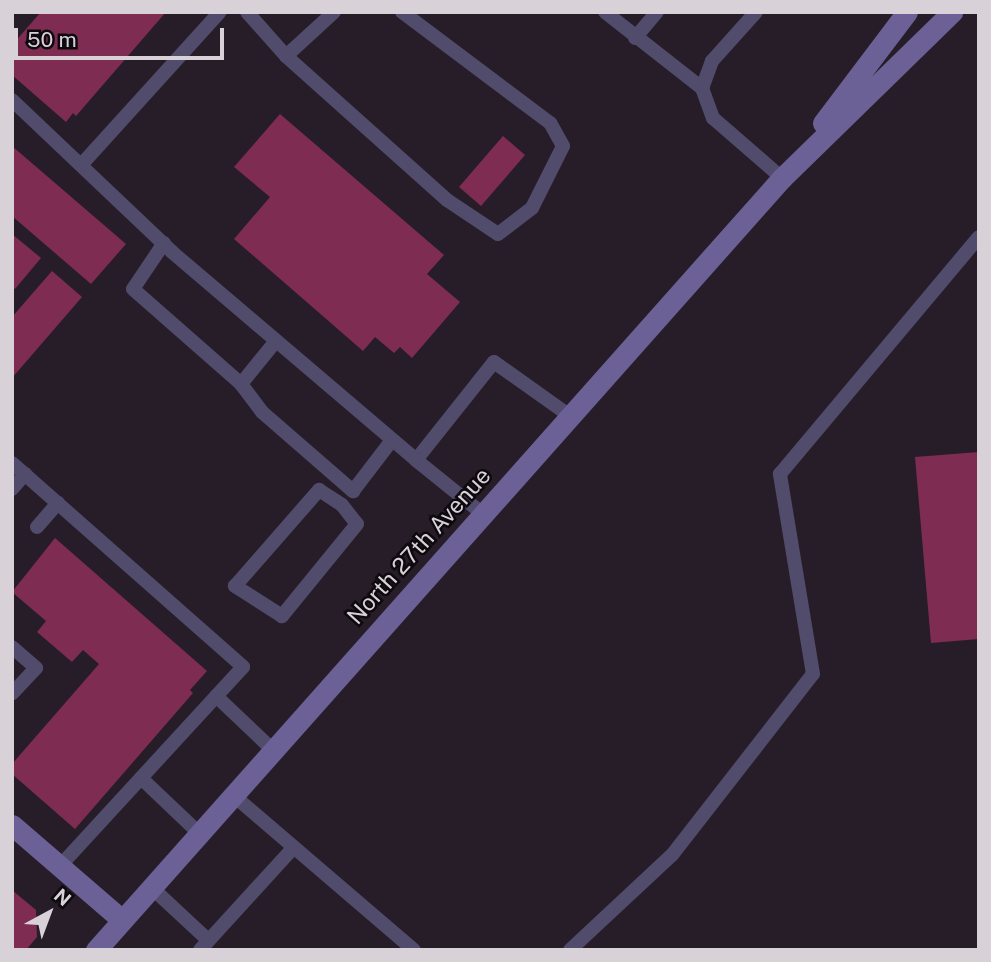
<!DOCTYPE html>
<style>
body{margin:0}
#map{position:relative;width:991px;height:962px;overflow:hidden;background:#271d28;font-family:"Public Sans",sans-serif}
div>[style]{position:absolute}
[style*='--x']{left:calc(var(--x)*1px);top:calc(var(--y)*1px);width:calc(var(--w)*1px);rotate:calc(var(--a)*1deg)}
.building>*{inset:0;background:#7e2c52}
.lane>*{height:14px;margin:-7px;padding:0 7px;transform-origin:7px;border-radius:7px;background:#514b6c}
.secondary>*{height:21px;margin:-10.5px;padding:0 10.5px;transform-origin:10.5px;border-radius:10.5px;background:#6c6196}
span{translate:-50% -50%;white-space:nowrap;text-align:center;line-height:1.15;-webkit-text-stroke:5px #0d090e;paint-order:stroke}
.street-label{font-size:23px;color:#d8d1d8}
.frame{position:absolute;inset:0;border:14px solid #d8d1d8;pointer-events:none}
.north{position:absolute;left:14px;top:878px;width:70px;height:70px;-webkit-text-stroke:5px #0d090e;paint-order:stroke;rotate:41deg;font-size:19px;font-weight:700;line-height:28px;text-align:center;color:#d8d1d8}
.north::after{content:'';display:block;margin:auto;width:24px;height:32px;background:#d8d1d8;clip-path:polygon(50% 0,100% 100%,50% 72%,0 100%)}
.scale{position:absolute;left:14px;top:28px;width:210px;height:32px;box-sizing:border-box;border:4px solid #d8d1d8;border-top:0;padding-left:9px;font-size:21px;line-height:24px;white-space:nowrap;color:#d8d1d8;-webkit-text-stroke:5px #0d090e;paint-order:stroke}
</style>
<div id="map">
<div class="building">
<i style="clip-path:polygon(41px 12px,166px 12px,76px 116px,73px 113px,66px 122px,12px 75px,12px 45px)"></i>
<i style="clip-path:polygon(280px 114px,444px 255px,427px 274px,460px 302px,412px 358px,400px 347px,394px 353px,375px 337px,363px 351px,234px 239px,270px 197px,234px 167px)"></i>
<i style="clip-path:polygon(503px 136px,525px 155px,481px 206px,459px 187px)"></i>
<i style="clip-path:polygon(12px 146px,126px 244px,91px 284px,12px 216px)"></i>
<i style="clip-path:polygon(12px 234px,41px 258px,15px 289px,12px 287px)"></i>
<i style="clip-path:polygon(52px 271px,82px 297px,12px 378px,12px 317px)"></i>
<i style="clip-path:polygon(979px 452px,979px 639px,931px 643px,915px 457px)"></i>
<i style="clip-path:polygon(55px 538px,207px 671px,190px 690px,193px 693px,75px 829px,12px 774px,12px 764px,99px 664px,83px 650px,72px 662px,37px 632px,46px 621px,12px 592px)"></i>
<i style="clip-path:polygon(12px 890px,36px 910px,37px 937px,26px 950px,12px 950px)"></i>
</div>
<div class="lane">
<i style="--x:247;--y:12;--w:59;--a:48.4"></i>
<i style="--x:286;--y:56;--w:216;--a:41.8"></i>
<i style="--x:447;--y:200;--w:61;--a:33.7"></i>
<i style="--x:498;--y:234;--w:43;--a:-37.4"></i>
<i style="--x:532;--y:208;--w:69;--a:-63.4"></i>
<i style="--x:563;--y:146;--w:26;--a:-119"></i>
<i style="--x:550;--y:123;--w:185;--a:-143.1"></i>
<i style="--x:605;--y:12;--w:123;--a:38.1"></i>
<i style="--x:756;--y:12;--w:66;--a:131.9"></i>
<i style="--x:712;--y:61;--w:29;--a:110"></i>
<i style="--x:702;--y:88;--w:32;--a:70"></i>
<i style="--x:713;--y:118;--w:91;--a:41"></i>
<i style="--x:635;--y:38;--w:34;--a:-50"></i>
<i style="--x:286;--y:56;--w:65;--a:-42.5"></i>
<i style="--x:12;--y:100;--w:221;--a:43.5"></i>
<i style="--x:172;--y:252;--w:321;--a:40.4"></i>
<i style="--x:416;--y:460;--w:125;--a:-51.5"></i>
<i style="--x:494;--y:362;--w:93;--a:35.4"></i>
<i style="--x:82;--y:164;--w:205;--a:-47.8"></i>
<i style="--x:164;--y:243;--w:55;--a:124"></i>
<i style="--x:133;--y:289;--w:144;--a:41.3"></i>
<i style="--x:241;--y:384;--w:54;--a:-51"></i>
<i style="--x:241;--y:384;--w:35;--a:53"></i>
<i style="--x:262;--y:412;--w:121;--a:41"></i>
<i style="--x:353;--y:491;--w:64;--a:-52.6"></i>
<i style="--x:416;--y:460;--w:86;--a:38.9"></i>
<i style="--x:12;--y:463;--w:308;--a:41.4"></i>
<i style="--x:243;--y:667;--w:270;--a:132.6"></i>
<i style="--x:12;--y:489;--w:20;--a:-49"></i>
<i style="--x:319;--y:490;--w:27;--a:33"></i>
<i style="--x:342;--y:505;--w:24;--a:52"></i>
<i style="--x:357;--y:524;--w:119;--a:129.2"></i>
<i style="--x:282;--y:616;--w:56;--a:-147.4"></i>
<i style="--x:235;--y:586;--w:128;--a:-48.8"></i>
<i style="--x:37;--y:527;--w:32;--a:-49"></i>
<i style="--x:12;--y:647;--w:32;--a:41"></i>
<i style="--x:36;--y:668;--w:35;--a:133"></i>
<i style="--x:216;--y:696;--w:79;--a:43.5"></i>
<i style="--x:141;--y:778;--w:80;--a:43.5"></i>
<i style="--x:233;--y:795;--w:238;--a:40.6"></i>
<i style="--x:151;--y:887;--w:78;--a:42.9"></i>
<i style="--x:200;--y:950;--w:139;--a:-47.6"></i>
<i style="--x:570;--y:950;--w:139;--a:-43"></i>
<i style="--x:672;--y:855;--w:229;--a:-52.1"></i>
<i style="--x:813;--y:674;--w:203;--a:-99.4"></i>
<i style="--x:780;--y:474;--w:309;--a:-50"></i>
</div>
<div class="secondary">
<i style="--x:823;--y:123;--w:139;--a:-52.9"></i>
<i style="--x:12;--y:825;--w:145;--a:40.8"></i>
<i style="--x:96;--y:950;--w:1033;--a:-48.38"></i>
<i style="--x:782;--y:178;--w:238;--a:-44.3"></i>
</div>
<div class="street-label">
<span style="left:419px;top:546px;rotate:-48deg">North 27th Avenue</span>
</div>
<div class="frame"></div>
<div class="north">N</div>
<div class="scale">50 m</div>
</div>
